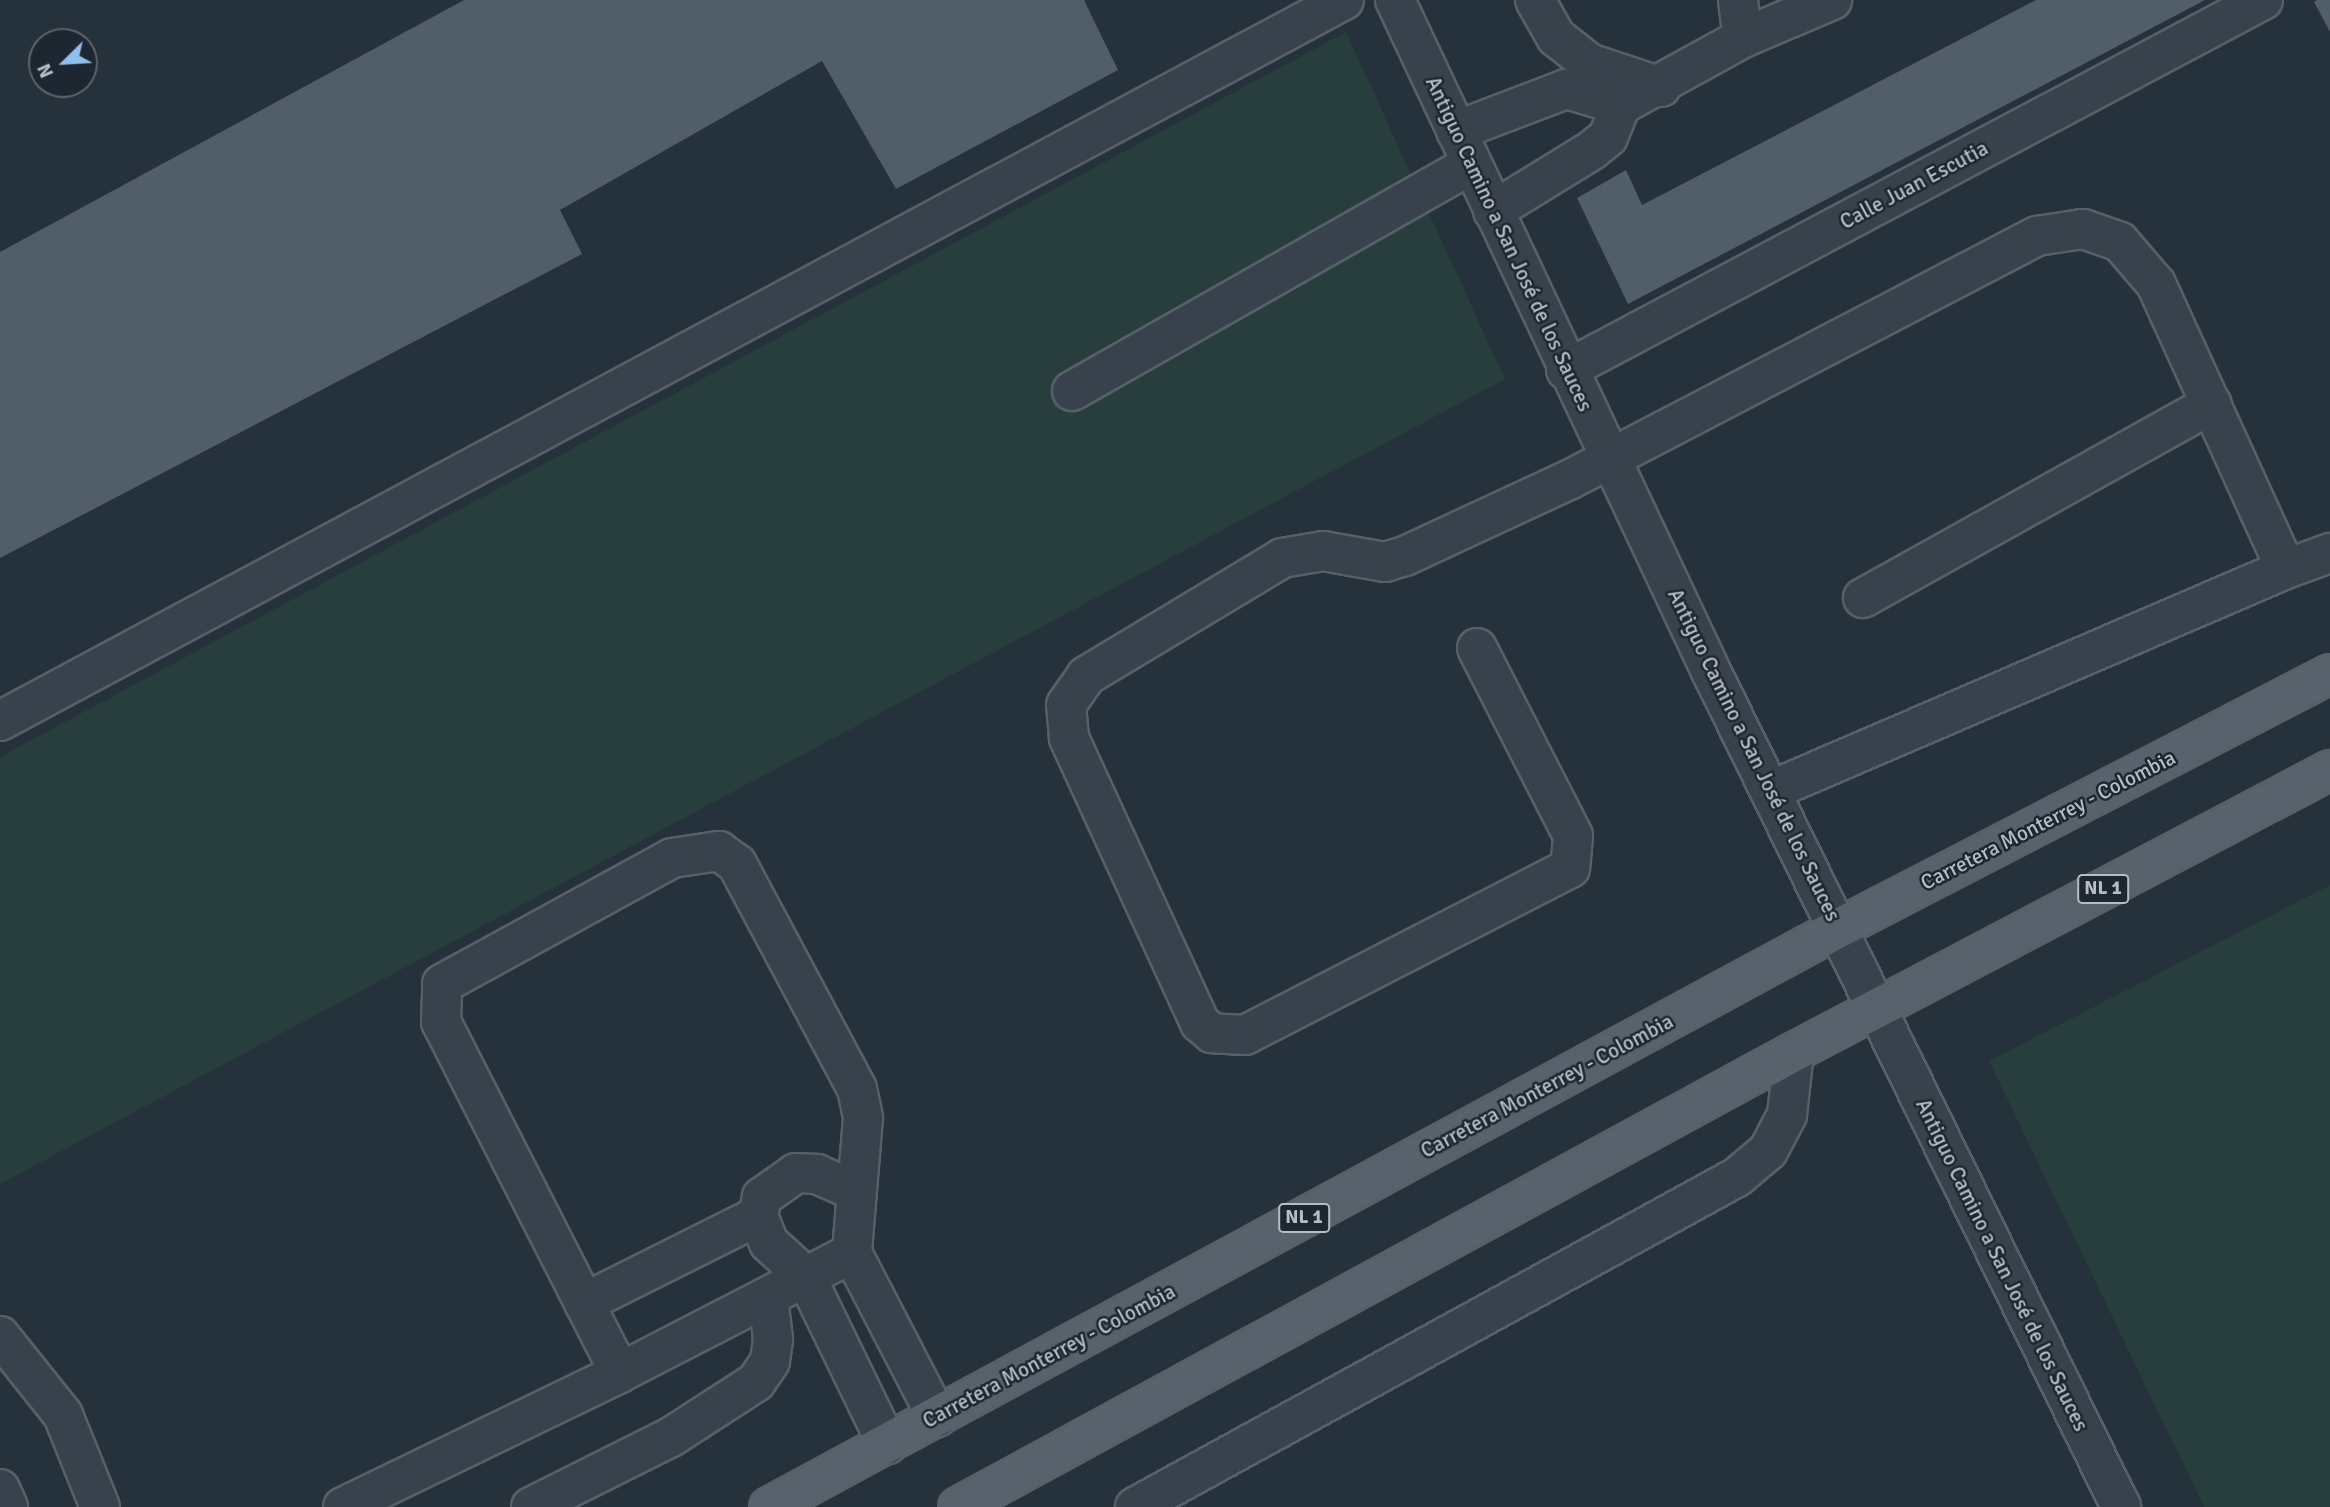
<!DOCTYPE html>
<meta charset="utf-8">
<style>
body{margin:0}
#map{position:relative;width:2330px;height:1507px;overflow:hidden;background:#25313b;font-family:Signika,sans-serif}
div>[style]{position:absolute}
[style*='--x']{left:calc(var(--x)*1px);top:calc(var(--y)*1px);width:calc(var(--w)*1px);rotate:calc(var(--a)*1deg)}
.green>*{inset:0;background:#283e3d}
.building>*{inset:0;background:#515d69}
.roads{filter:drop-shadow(2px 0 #57606a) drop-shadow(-2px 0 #57606a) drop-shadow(0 2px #57606a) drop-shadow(0 -2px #57606a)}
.minor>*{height:38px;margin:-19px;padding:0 19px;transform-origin:19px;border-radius:19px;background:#39424c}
.major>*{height:38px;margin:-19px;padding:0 19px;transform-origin:19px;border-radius:19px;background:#57626c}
span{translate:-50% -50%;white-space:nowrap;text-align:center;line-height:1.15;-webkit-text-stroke:5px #1e2731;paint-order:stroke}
.shield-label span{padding:2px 5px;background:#1e2731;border:2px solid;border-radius:5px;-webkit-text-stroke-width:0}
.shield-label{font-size:19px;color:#b5bdc7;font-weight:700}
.street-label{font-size:21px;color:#b5bdc7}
.north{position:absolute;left:28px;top:28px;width:70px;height:70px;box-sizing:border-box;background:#1e2731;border:2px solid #5a636d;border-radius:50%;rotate:246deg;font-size:19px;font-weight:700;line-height:28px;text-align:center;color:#b5bdc7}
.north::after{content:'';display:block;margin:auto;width:24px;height:32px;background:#91bef0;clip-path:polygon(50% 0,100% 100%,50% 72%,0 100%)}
</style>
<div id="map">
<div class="green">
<i style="clip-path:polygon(1346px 32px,1505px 379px,0 1184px,0 757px)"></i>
<i style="clip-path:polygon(2330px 885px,2330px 1507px,2204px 1507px,1989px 1061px)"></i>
</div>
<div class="building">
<i style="clip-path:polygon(464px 0,1084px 0,1118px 70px,896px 189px,822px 61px,560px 210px,582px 254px,0 558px,0 252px)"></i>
<i style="clip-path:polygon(2036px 0,2205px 0,1628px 304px,1577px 198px,1626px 170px,1642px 205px)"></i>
<i style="clip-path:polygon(2317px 0,2330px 0,2330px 32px,2314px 2px)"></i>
</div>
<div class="roads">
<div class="minor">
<i style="--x:1395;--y:0;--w:737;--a:64.79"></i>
<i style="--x:1709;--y:667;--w:936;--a:63.87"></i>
<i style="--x:1535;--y:0;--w:43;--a:60.4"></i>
<i style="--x:1556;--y:37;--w:42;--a:38.2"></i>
<i style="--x:1589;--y:63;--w:76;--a:18.4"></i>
<i style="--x:1738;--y:0;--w:38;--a:83"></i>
<i style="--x:1456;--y:131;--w:118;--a:-20.9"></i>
<i style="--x:1566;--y:89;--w:57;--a:16.2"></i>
<i style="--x:1493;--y:211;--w:116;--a:-31.6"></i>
<i style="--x:1592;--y:150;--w:21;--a:-39"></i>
<i style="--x:1608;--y:137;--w:35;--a:-68"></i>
<i style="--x:1621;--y:105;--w:139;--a:-28.8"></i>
<i style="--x:1743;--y:38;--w:97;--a:-23.1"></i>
<i style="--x:1566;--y:370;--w:789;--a:-27.96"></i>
<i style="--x:1072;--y:391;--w:459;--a:-29.6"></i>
<i style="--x:2286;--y:569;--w:47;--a:-20"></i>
<i style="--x:1863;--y:598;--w:399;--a:-29.1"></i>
<i style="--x:1477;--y:648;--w:211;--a:62.9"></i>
<i style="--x:1573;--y:836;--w:32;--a:95"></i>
<i style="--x:1570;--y:868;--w:365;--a:152.8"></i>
<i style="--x:1245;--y:1035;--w:33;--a:-177"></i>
<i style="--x:1212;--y:1033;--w:16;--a:-140"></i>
<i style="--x:1200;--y:1023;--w:314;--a:-114.7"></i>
<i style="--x:1069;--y:738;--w:33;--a:-95"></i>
<i style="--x:1066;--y:705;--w:35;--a:-55"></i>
<i style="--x:1086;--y:676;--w:229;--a:-31"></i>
<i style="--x:1282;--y:558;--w:42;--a:-9.7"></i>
<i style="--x:1323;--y:551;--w:63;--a:10.1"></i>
<i style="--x:1385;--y:562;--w:21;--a:-17"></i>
<i style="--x:1405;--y:556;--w:181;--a:-24.9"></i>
<i style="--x:1569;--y:480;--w:528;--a:-27.54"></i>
<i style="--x:2037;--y:236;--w:47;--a:-8.7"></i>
<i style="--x:2083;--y:229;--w:39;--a:19"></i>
<i style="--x:2120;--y:242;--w:55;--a:49.4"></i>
<i style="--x:2156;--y:284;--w:313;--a:65.5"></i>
<i style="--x:2286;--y:569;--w:559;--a:156.73"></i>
<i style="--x:0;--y:721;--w:1525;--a:-28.21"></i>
<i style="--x:855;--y:1191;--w:42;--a:-155.9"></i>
<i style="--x:817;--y:1174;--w:21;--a:-177"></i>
<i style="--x:796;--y:1173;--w:42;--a:144.8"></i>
<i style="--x:762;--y:1197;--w:19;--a:102"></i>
<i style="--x:758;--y:1216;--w:29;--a:68"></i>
<i style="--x:769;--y:1243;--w:50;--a:42.6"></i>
<i style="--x:806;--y:1277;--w:186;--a:64.1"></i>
<i style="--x:852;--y:1253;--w:261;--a:152.7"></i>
<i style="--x:620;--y:1373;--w:394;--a:-117"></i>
<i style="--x:441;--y:1022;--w:38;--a:-88"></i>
<i style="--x:442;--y:984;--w:262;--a:-28.7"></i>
<i style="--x:672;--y:858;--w:48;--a:-8.5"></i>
<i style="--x:719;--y:851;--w:22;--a:36"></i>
<i style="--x:737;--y:864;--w:255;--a:61.9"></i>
<i style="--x:857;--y:1089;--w:30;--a:78"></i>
<i style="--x:863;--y:1118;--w:135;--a:94.7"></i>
<i style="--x:852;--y:1253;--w:185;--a:62.6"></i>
<i style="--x:584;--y:1303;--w:195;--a:-26.6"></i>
<i style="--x:0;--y:1336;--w:101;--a:51.4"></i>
<i style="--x:63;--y:1415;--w:99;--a:68.1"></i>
<i style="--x:0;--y:1489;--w:20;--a:66"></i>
<i style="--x:343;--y:1507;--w:308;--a:-25.8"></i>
<i style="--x:531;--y:1507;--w:157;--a:-26.6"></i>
<i style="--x:671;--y:1437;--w:101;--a:-32.9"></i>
<i style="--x:756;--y:1382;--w:25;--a:-56"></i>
<i style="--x:770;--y:1361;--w:22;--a:-82"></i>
<i style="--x:773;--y:1339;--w:42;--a:-96.8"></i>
<i style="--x:1135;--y:1507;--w:687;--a:-28.73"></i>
<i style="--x:1737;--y:1177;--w:40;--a:-40"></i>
<i style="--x:1768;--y:1151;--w:41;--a:-62.2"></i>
<i style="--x:1787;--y:1115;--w:63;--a:-83.7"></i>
</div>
<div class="major">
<i style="--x:769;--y:1507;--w:1217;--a:-28.42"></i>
<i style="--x:1839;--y:928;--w:553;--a:-27.35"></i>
<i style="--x:958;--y:1507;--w:952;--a:-28.56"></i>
<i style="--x:1794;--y:1052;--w:606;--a:-27.75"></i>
</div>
</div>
<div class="shield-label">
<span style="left:2103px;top:889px">NL 1</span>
<span style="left:1304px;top:1218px">NL 1</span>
</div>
<div class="street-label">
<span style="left:1914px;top:185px;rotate:-28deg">Calle Juan Escutia</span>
<span style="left:1509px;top:244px;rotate:65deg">Antiguo Camino a San José de los Sauces</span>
<span style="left:1754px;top:755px;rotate:64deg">Antiguo Camino a San José de los Sauces</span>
<span style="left:2048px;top:820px;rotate:-27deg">Carretera Monterrey - Colombia</span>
<span style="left:1547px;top:1086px;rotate:-28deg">Carretera Monterrey - Colombia</span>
<span style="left:2002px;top:1265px;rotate:64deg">Antiguo Camino a San José de los Sauces</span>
<span style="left:1049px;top:1356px;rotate:-28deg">Carretera Monterrey - Colombia</span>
</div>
<div class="north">N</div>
</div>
